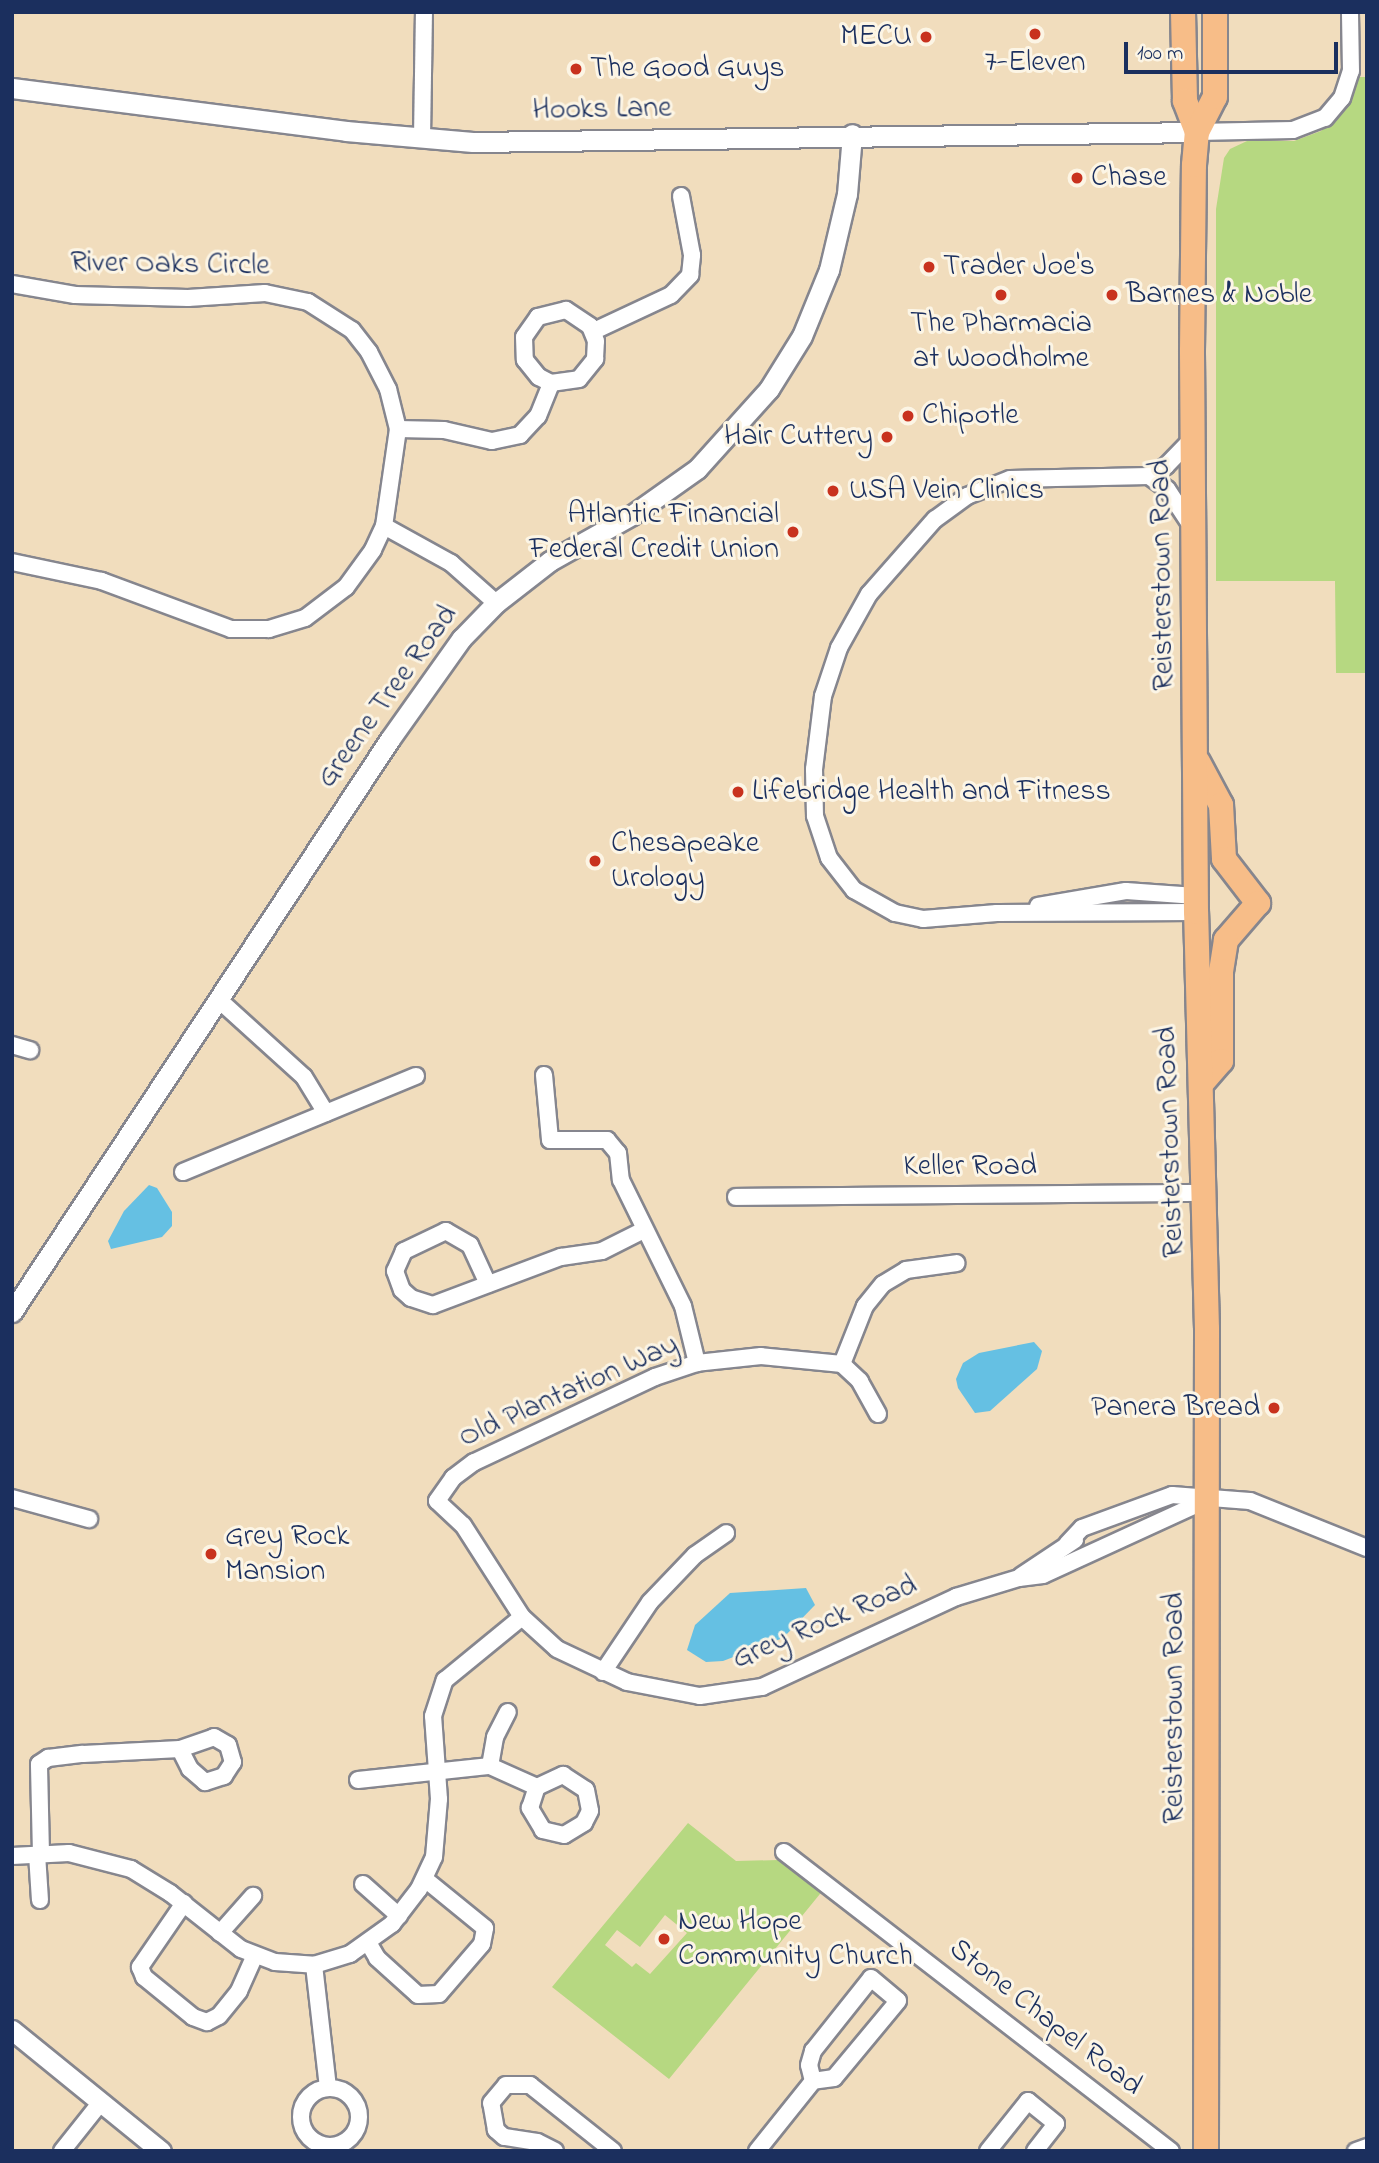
<!DOCTYPE html>
<style>
body{margin:0}
#map{position:relative;width:1379px;height:2163px;overflow:hidden;background:#f1ddbd;font-family:"Indie Flower",sans-serif}
div>[style]{position:absolute}
[style*='--x']{left:calc(var(--x)*1px);top:calc(var(--y)*1px);width:calc(var(--w)*1px);rotate:calc(var(--a)*1deg)}
.green>*{inset:0;background:#b6d881}
.water>*{inset:0;background:#65c0e3}
.roads{filter:drop-shadow(2px 0 #86868e) drop-shadow(-2px 0 #86868e) drop-shadow(0 2px #86868e) drop-shadow(0 -2px #86868e)}
.minor>*{height:16px;margin:-8px;padding:0 8px;transform-origin:8px;border-radius:8px;background:#fff}
.minor>.ring{margin:-8px;padding:0;box-sizing:content-box;background:none;border:16px solid #fff;border-radius:50%}
.tertiary>*{height:19px;margin:-9.5px;padding:0 9.5px;transform-origin:9.5px;border-radius:9.5px;background:#fff}
.primary>*{height:24px;margin:-12px;padding:0 12px;transform-origin:12px;border-radius:12px;background:#f7bd88}
.dots>*{width:19px;height:19px;translate:-50% -50%;box-sizing:border-box;border:4px solid #fcf5e5;border-radius:50%}
span{translate:-50% -50%;white-space:nowrap;text-align:center;line-height:1.15;-webkit-text-stroke:6px #fcf5e5;paint-order:stroke}
.poi-label{font-size:30px;color:#1b2f5e}
.right{translate:-100% -50%;text-align:right}
.left{translate:0 -50%;text-align:left}
.street-label{font-size:30px;color:#1b2f5e}
.frame{position:absolute;inset:0;border:14px solid #1b2f5e;pointer-events:none}
.scale{position:absolute;left:1124px;top:42px;width:214px;height:32px;box-sizing:border-box;border:4px solid #1b2f5e;border-top:0;padding-left:9px;font-size:21px;line-height:24px;white-space:nowrap;color:#1b2f5e;-webkit-text-stroke:5px #fcf5e5;paint-order:stroke}
</style>
<div id="map">
<div class="green">
<i style="clip-path:polygon(1359px 77px,1367px 77px,1367px 673px,1336px 673px,1335px 581px,1216px 581px,1216px 209px,1224px 158px,1230px 149px,1247px 141px,1294px 141px,1321px 131px,1344px 109px)"></i>
<i style="clip-path:polygon(evenodd,688px 1823px,736px 1861px,778px 1860px,824px 1889px,669px 2079px,552px 1987px,688px 1823px,665px 1915px,687px 1933px,650px 1974px,636px 1963px,632px 1967px,605px 1945px,617px 1930px,640px 1947px,665px 1915px)"></i>
</div>
<div class="water">
<i style="clip-path:polygon(149px 1185px,157px 1188px,172px 1212px,172px 1226px,162px 1237px,111px 1249px,108px 1241px,124px 1211px)"></i>
<i style="clip-path:polygon(1034px 1342px,1042px 1351px,1037px 1369px,990px 1411px,975px 1413px,958px 1388px,956px 1379px,963px 1363px,979px 1353px)"></i>
<i style="clip-path:polygon(806px 1588px,815px 1605px,783px 1638px,723px 1661px,706px 1662px,687px 1650px,695px 1625px,730px 1593px)"></i>
</div>
<div class="roads">
<div class="minor">
<i style="--x:1197;--y:132;--w:96;--a:-1.2"></i>
<i style="--x:1293;--y:130;--w:34;--a:-21"></i>
<i style="--x:1325;--y:118;--w:26;--a:-50"></i>
<i style="--x:1342;--y:98;--w:28;--a:-72"></i>
<i style="--x:1351;--y:71;--w:59;--a:-91"></i>
<i style="--x:422;--y:138;--w:126;--a:-89.1"></i>
<i style="--x:12;--y:284;--w:64;--a:9.9"></i>
<i style="--x:75;--y:295;--w:113;--a:1.5"></i>
<i style="--x:188;--y:298;--w:77;--a:-3.7"></i>
<i style="--x:265;--y:293;--w:44;--a:11.8"></i>
<i style="--x:308;--y:302;--w:52;--a:32.5"></i>
<i style="--x:352;--y:330;--w:28;--a:52"></i>
<i style="--x:369;--y:352;--w:42;--a:62.8"></i>
<i style="--x:388;--y:389;--w:41;--a:76"></i>
<i style="--x:398;--y:429;--w:98;--a:98.2"></i>
<i style="--x:384;--y:526;--w:26;--a:115"></i>
<i style="--x:373;--y:550;--w:46;--a:126.1"></i>
<i style="--x:346;--y:587;--w:51;--a:142.9"></i>
<i style="--x:305;--y:618;--w:38;--a:163"></i>
<i style="--x:269;--y:629;--w:38;--a:180"></i>
<i style="--x:231;--y:629;--w:138;--a:-159.6"></i>
<i style="--x:102;--y:581;--w:92;--a:-168.1"></i>
<i style="--x:594;--y:331;--w:85;--a:-25.1"></i>
<i style="--x:671;--y:295;--w:28;--a:-46"></i>
<i style="--x:690;--y:275;--w:20;--a:-84"></i>
<i style="--x:692;--y:255;--w:60;--a:-100.6"></i>
<i style="--x:398;--y:429;--w:46;--a:1.2"></i>
<i style="--x:444;--y:430;--w:49;--a:12.9"></i>
<i style="--x:492;--y:441;--w:29;--a:-12"></i>
<i style="--x:520;--y:435;--w:26;--a:-47"></i>
<i style="--x:538;--y:416;--w:35;--a:-68"></i>
<i style="--x:551;--y:383;--w:28;--a:-8"></i>
<i style="--x:579;--y:379;--w:26;--a:-51"></i>
<i style="--x:595;--y:359;--w:18;--a:-87"></i>
<i style="--x:596;--y:341;--w:16;--a:-112"></i>
<i style="--x:590;--y:326;--w:29;--a:-146"></i>
<i style="--x:566;--y:310;--w:29;--a:166"></i>
<i style="--x:538;--y:317;--w:24;--a:125"></i>
<i style="--x:524;--y:337;--w:23;--a:88"></i>
<i style="--x:525;--y:360;--w:22;--a:51"></i>
<i style="--x:539;--y:377;--w:13;--a:27"></i>
<i style="--x:1193;--y:438;--w:39;--a:134"></i>
<i style="--x:1166;--y:466;--w:20;--a:150"></i>
<i style="--x:1149;--y:476;--w:139;--a:178.8"></i>
<i style="--x:1010;--y:479;--w:46;--a:158.4"></i>
<i style="--x:967;--y:496;--w:39;--a:144"></i>
<i style="--x:935;--y:519;--w:100;--a:131.3"></i>
<i style="--x:869;--y:594;--w:62;--a:119.1"></i>
<i style="--x:839;--y:648;--w:51;--a:108.4"></i>
<i style="--x:823;--y:696;--w:74;--a:97"></i>
<i style="--x:814;--y:769;--w:47;--a:88.8"></i>
<i style="--x:815;--y:816;--w:44;--a:71.6"></i>
<i style="--x:829;--y:858;--w:41;--a:52"></i>
<i style="--x:854;--y:890;--w:47;--a:29.3"></i>
<i style="--x:895;--y:913;--w:29;--a:12"></i>
<i style="--x:923;--y:919;--w:74;--a:-4.6"></i>
<i style="--x:997;--y:913;--w:199;--a:-0.3"></i>
<i style="--x:1149;--y:476;--w:22;--a:36"></i>
<i style="--x:1167;--y:489;--w:45;--a:56.7"></i>
<i style="--x:384;--y:526;--w:77;--a:28.9"></i>
<i style="--x:451;--y:563;--w:60;--a:41.6"></i>
<i style="--x:1038;--y:906;--w:89;--a:-9.7"></i>
<i style="--x:1126;--y:891;--w:70;--a:4.1"></i>
<i style="--x:218;--y:999;--w:116;--a:42.2"></i>
<i style="--x:304;--y:1077;--w:42;--a:58.6"></i>
<i style="--x:12;--y:1045;--w:19;--a:16"></i>
<i style="--x:544;--y:1075;--w:65;--a:84.7"></i>
<i style="--x:550;--y:1140;--w:57;--a:0"></i>
<i style="--x:607;--y:1140;--w:17;--a:50"></i>
<i style="--x:618;--y:1153;--w:27;--a:84"></i>
<i style="--x:621;--y:1180;--w:140;--a:63.8"></i>
<i style="--x:683;--y:1306;--w:59;--a:76.2"></i>
<i style="--x:183;--y:1172;--w:252;--a:-22.4"></i>
<i style="--x:736;--y:1197;--w:469;--a:-0.5"></i>
<i style="--x:488;--y:1284;--w:43;--a:-114.8"></i>
<i style="--x:470;--y:1245;--w:28;--a:-150"></i>
<i style="--x:446;--y:1231;--w:47;--a:154.5"></i>
<i style="--x:404;--y:1251;--w:22;--a:114"></i>
<i style="--x:395;--y:1271;--w:20;--a:70"></i>
<i style="--x:402;--y:1290;--w:12;--a:42"></i>
<i style="--x:411;--y:1298;--w:23;--a:18"></i>
<i style="--x:433;--y:1305;--w:137;--a:-20.6"></i>
<i style="--x:561;--y:1257;--w:41;--a:-8.3"></i>
<i style="--x:602;--y:1251;--w:47;--a:-26.6"></i>
<i style="--x:842;--y:1364;--w:62;--a:-68.4"></i>
<i style="--x:865;--y:1306;--w:28;--a:-51"></i>
<i style="--x:883;--y:1284;--w:27;--a:-31"></i>
<i style="--x:906;--y:1270;--w:51;--a:-7.8"></i>
<i style="--x:878;--y:1414;--w:38;--a:-119"></i>
<i style="--x:860;--y:1381;--w:25;--a:-137"></i>
<i style="--x:842;--y:1364;--w:81;--a:-174.4"></i>
<i style="--x:761;--y:1356;--w:64;--a:173.8"></i>
<i style="--x:697;--y:1363;--w:44;--a:161.6"></i>
<i style="--x:655;--y:1377;--w:200;--a:154.8"></i>
<i style="--x:474;--y:1462;--w:26;--a:143"></i>
<i style="--x:453;--y:1478;--w:28;--a:125"></i>
<i style="--x:437;--y:1501;--w:35;--a:43"></i>
<i style="--x:463;--y:1525;--w:109;--a:57.3"></i>
<i style="--x:522;--y:1617;--w:47;--a:42.4"></i>
<i style="--x:557;--y:1649;--w:77;--a:25.2"></i>
<i style="--x:627;--y:1682;--w:74;--a:10.9"></i>
<i style="--x:700;--y:1696;--w:63;--a:-8.3"></i>
<i style="--x:762;--y:1687;--w:214;--a:-24.9"></i>
<i style="--x:956;--y:1597;--w:66;--a:-16.8"></i>
<i style="--x:1019;--y:1578;--w:24;--a:-7"></i>
<i style="--x:1043;--y:1575;--w:180;--a:-24.6"></i>
<i style="--x:12;--y:1498;--w:80;--a:15.3"></i>
<i style="--x:1067;--y:1544;--w:22;--a:-47"></i>
<i style="--x:1082;--y:1528;--w:96;--a:-20.1"></i>
<i style="--x:1172;--y:1495;--w:78;--a:4.4"></i>
<i style="--x:1250;--y:1501;--w:126;--a:21.9"></i>
<i style="--x:1021;--y:1576;--w:65;--a:-33.7"></i>
<i style="--x:603;--y:1672;--w:84;--a:-56.1"></i>
<i style="--x:650;--y:1602;--w:65;--a:-46.2"></i>
<i style="--x:695;--y:1555;--w:38;--a:-35"></i>
<i style="--x:490;--y:1766;--w:29;--a:-80"></i>
<i style="--x:495;--y:1737;--w:28;--a:-63"></i>
<i style="--x:358;--y:1780;--w:133;--a:-6.1"></i>
<i style="--x:490;--y:1766;--w:51;--a:24.1"></i>
<i style="--x:537;--y:1787;--w:29;--a:-25"></i>
<i style="--x:563;--y:1775;--w:27;--a:33"></i>
<i style="--x:586;--y:1790;--w:21;--a:79"></i>
<i style="--x:590;--y:1811;--w:13;--a:117"></i>
<i style="--x:584;--y:1823;--w:23;--a:149"></i>
<i style="--x:564;--y:1835;--w:22;--a:-167"></i>
<i style="--x:543;--y:1830;--w:26;--a:-121"></i>
<i style="--x:530;--y:1808;--w:22;--a:-72"></i>
<i style="--x:784;--y:1852;--w:489;--a:37.7"></i>
<i style="--x:37;--y:1854;--w:46;--a:86.3"></i>
<i style="--x:41;--y:1854;--w:90;--a:-91.3"></i>
<i style="--x:39;--y:1764;--w:11;--a:-34"></i>
<i style="--x:48;--y:1758;--w:35;--a:-7"></i>
<i style="--x:83;--y:1754;--w:97;--a:-3"></i>
<i style="--x:180;--y:1749;--w:36;--a:-19"></i>
<i style="--x:214;--y:1737;--w:16;--a:30"></i>
<i style="--x:228;--y:1745;--w:18;--a:74"></i>
<i style="--x:233;--y:1762;--w:17;--a:123"></i>
<i style="--x:224;--y:1776;--w:20;--a:162"></i>
<i style="--x:205;--y:1782;--w:20;--a:-139"></i>
<i style="--x:190;--y:1769;--w:22;--a:-117"></i>
<i style="--x:12;--y:1856;--w:57;--a:-3"></i>
<i style="--x:69;--y:1853;--w:64;--a:14.5"></i>
<i style="--x:131;--y:1869;--w:46;--a:31.6"></i>
<i style="--x:170;--y:1893;--w:90;--a:38.3"></i>
<i style="--x:241;--y:1949;--w:36;--a:21"></i>
<i style="--x:275;--y:1962;--w:39;--a:4"></i>
<i style="--x:314;--y:1965;--w:38;--a:-17"></i>
<i style="--x:350;--y:1954;--w:52;--a:-35.5"></i>
<i style="--x:392;--y:1924;--w:44;--a:-52.4"></i>
<i style="--x:419;--y:1889;--w:35;--a:-65"></i>
<i style="--x:434;--y:1857;--w:58;--a:-85.1"></i>
<i style="--x:439;--y:1799;--w:83;--a:-94.1"></i>
<i style="--x:433;--y:1716;--w:38;--a:-72"></i>
<i style="--x:445;--y:1680;--w:99;--a:-39.3"></i>
<i style="--x:363;--y:1884;--w:48;--a:41.6"></i>
<i style="--x:184;--y:1903;--w:78;--a:124.5"></i>
<i style="--x:140;--y:1967;--w:11;--a:68"></i>
<i style="--x:144;--y:1977;--w:63;--a:39.2"></i>
<i style="--x:193;--y:2017;--w:15;--a:20"></i>
<i style="--x:207;--y:2022;--w:13;--a:-27"></i>
<i style="--x:219;--y:2016;--w:32;--a:-51"></i>
<i style="--x:239;--y:1991;--w:39;--a:-66"></i>
<i style="--x:220;--y:1933;--w:50;--a:-48.3"></i>
<i style="--x:369;--y:1944;--w:16;--a:60"></i>
<i style="--x:377;--y:1958;--w:55;--a:42.1"></i>
<i style="--x:418;--y:1995;--w:21;--a:-3"></i>
<i style="--x:439;--y:1994;--w:66;--a:-49.3"></i>
<i style="--x:482;--y:1944;--w:16;--a:-79"></i>
<i style="--x:485;--y:1928;--w:77;--a:-140.8"></i>
<i style="--x:314;--y:1965;--w:123;--a:83.5"></i>
<i style="--x:871;--y:1978;--w:35;--a:40"></i>
<i style="--x:898;--y:2001;--w:100;--a:129.7"></i>
<i style="--x:834;--y:2078;--w:21;--a:172"></i>
<i style="--x:813;--y:2081;--w:16;--a:-104"></i>
<i style="--x:809;--y:2065;--w:15;--a:-74"></i>
<i style="--x:813;--y:2051;--w:93;--a:-51.5"></i>
<i class="ring" style="left:301px;top:2088px;width:42px;height:42px"></i>
<i style="--x:62;--y:2151;--w:63;--a:-51.5"></i>
<i style="--x:555;--y:2151;--w:20;--a:-153"></i>
<i style="--x:537;--y:2142;--w:33;--a:-171"></i>
<i style="--x:504;--y:2137;--w:11;--a:-139"></i>
<i style="--x:496;--y:2130;--w:27;--a:-100"></i>
<i style="--x:491;--y:2103;--w:23;--a:-50"></i>
<i style="--x:506;--y:2085;--w:24;--a:0"></i>
<i style="--x:530;--y:2085;--w:106;--a:38.5"></i>
<i style="--x:757;--y:2151;--w:90;--a:-51.3"></i>
<i style="--x:988;--y:2151;--w:64;--a:-51.3"></i>
<i style="--x:1028;--y:2101;--w:36;--a:39"></i>
<i style="--x:1056;--y:2124;--w:34;--a:128"></i>
<i style="--x:1356;--y:2151;--w:12;--a:-20"></i>
</div>
<div class="tertiary">
<i style="--x:12;--y:88;--w:337;--a:7.3"></i>
<i style="--x:346;--y:131;--w:127;--a:5"></i>
<i style="--x:473;--y:142;--w:724;--a:-0.79"></i>
<i style="--x:12;--y:1312;--w:686;--a:-56.59"></i>
<i style="--x:390;--y:739;--w:123;--a:-54.6"></i>
<i style="--x:461;--y:639;--w:50;--a:-45.8"></i>
<i style="--x:496;--y:603;--w:68;--a:-37.9"></i>
<i style="--x:550;--y:561;--w:94;--a:-29.3"></i>
<i style="--x:632;--y:515;--w:80;--a:-35.3"></i>
<i style="--x:697;--y:469;--w:108;--a:-48"></i>
<i style="--x:769;--y:389;--w:62;--a:-58.1"></i>
<i style="--x:802;--y:336;--w:71;--a:-67.8"></i>
<i style="--x:829;--y:270;--w:78;--a:-76.7"></i>
<i style="--x:847;--y:194;--w:60;--a:-85.2"></i>
<i style="--x:12;--y:2030;--w:192;--a:39.1"></i>
</div>
<div class="primary">
<i style="--x:1183;--y:12;--w:89;--a:88.7"></i>
<i style="--x:1185;--y:101;--w:33;--a:69"></i>
<i style="--x:1198;--y:762;--w:49;--a:61.9"></i>
<i style="--x:1221;--y:805;--w:54;--a:86.8"></i>
<i style="--x:1224;--y:859;--w:56;--a:52.3"></i>
<i style="--x:1258;--y:903;--w:49;--a:130.9"></i>
<i style="--x:1226;--y:940;--w:31;--a:99"></i>
<i style="--x:1221;--y:971;--w:90;--a:90"></i>
<i style="--x:1221;--y:1061;--w:30;--a:131"></i>
<i style="--x:1206;--y:2151;--w:822;--a:-89.93"></i>
<i style="--x:1207;--y:1329;--w:417;--a:-91.5"></i>
<i style="--x:1196;--y:912;--w:561;--a:-90.41"></i>
<i style="--x:1192;--y:351;--w:186;--a:-89.4"></i>
<i style="--x:1194;--y:165;--w:33;--a:-85"></i>
<i style="--x:1197;--y:132;--w:39;--a:-63"></i>
<i style="--x:1215;--y:97;--w:85;--a:-90"></i>
</div>
</div>
<div class="dots">
<i style="left:1035px;top:34px;background:#c8321e"></i>
<i style="left:926px;top:37px;background:#c8321e"></i>
<i style="left:576px;top:69px;background:#c8321e"></i>
<i style="left:1077px;top:178px;background:#c8321e"></i>
<i style="left:929px;top:267px;background:#c8321e"></i>
<i style="left:1001px;top:295px;background:#c8321e"></i>
<i style="left:1112px;top:295px;background:#c8321e"></i>
<i style="left:908px;top:416px;background:#c8321e"></i>
<i style="left:887px;top:437px;background:#c8321e"></i>
<i style="left:833px;top:491px;background:#c8321e"></i>
<i style="left:793px;top:532px;background:#c8321e"></i>
<i style="left:738px;top:792px;background:#c8321e"></i>
<i style="left:595px;top:861px;background:#c8321e"></i>
<i style="left:1274px;top:1408px;background:#c8321e"></i>
<i style="left:211px;top:1554px;background:#c8321e"></i>
<i style="left:664px;top:1939px;background:#c8321e"></i>
</div>
<div class="poi-label">
<span class="right" style="left:912px;top:37px">MECU</span>
<span style="left:1035px;top:63px">7-Eleven</span>
<span class="left" style="left:590px;top:69px">The Good Guys</span>
<span class="left" style="left:1091px;top:178px">Chase</span>
<span class="left" style="left:943px;top:267px">Trader Joe's</span>
<span class="left" style="left:1126px;top:295px">Barnes &amp; Noble</span>
<span style="left:1001px;top:341px">The Pharmacia<br>at Woodholme</span>
<span class="left" style="left:922px;top:416px">Chipotle</span>
<span class="right" style="left:873px;top:437px">Hair Cuttery</span>
<span class="left" style="left:849px;top:491px">USA Vein Clinics</span>
<span class="right" style="left:779px;top:532px">Atlantic Financial<br>Federal Credit Union</span>
<span class="left" style="left:752px;top:792px">Lifebridge Health and Fitness</span>
<span class="left" style="left:611px;top:861px">Chesapeake<br>Urology</span>
<span class="right" style="left:1260px;top:1408px">Panera Bread</span>
<span class="left" style="left:225px;top:1554px">Grey Rock<br>Mansion</span>
<span class="left" style="left:678px;top:1939px">New Hope<br>Community Church</span>
</div>
<div class="street-label">
<span style="left:602px;top:110px;rotate:-1deg">Hooks Lane</span>
<span style="left:170px;top:265px;rotate:1deg">River Oaks Circle</span>
<span style="left:1163px;top:575px;rotate:-91deg">Reisterstown Road</span>
<span style="left:388px;top:697px;rotate:-54deg">Greene Tree Road</span>
<span style="left:1171px;top:1142px;rotate:-92deg">Reisterstown Road</span>
<span style="left:970px;top:1167px">Keller Road</span>
<span style="left:569px;top:1392px;rotate:-24deg">Old Plantation Way</span>
<span style="left:825px;top:1623px;rotate:-23deg">Grey Rock Road</span>
<span style="left:1175px;top:1708px;rotate:-90deg">Reisterstown Road</span>
<span style="left:1045px;top:2018px;rotate:38deg">Stone Chapel Road</span>
</div>
<div class="frame"></div>
<div class="scale">100 m</div>
</div>
